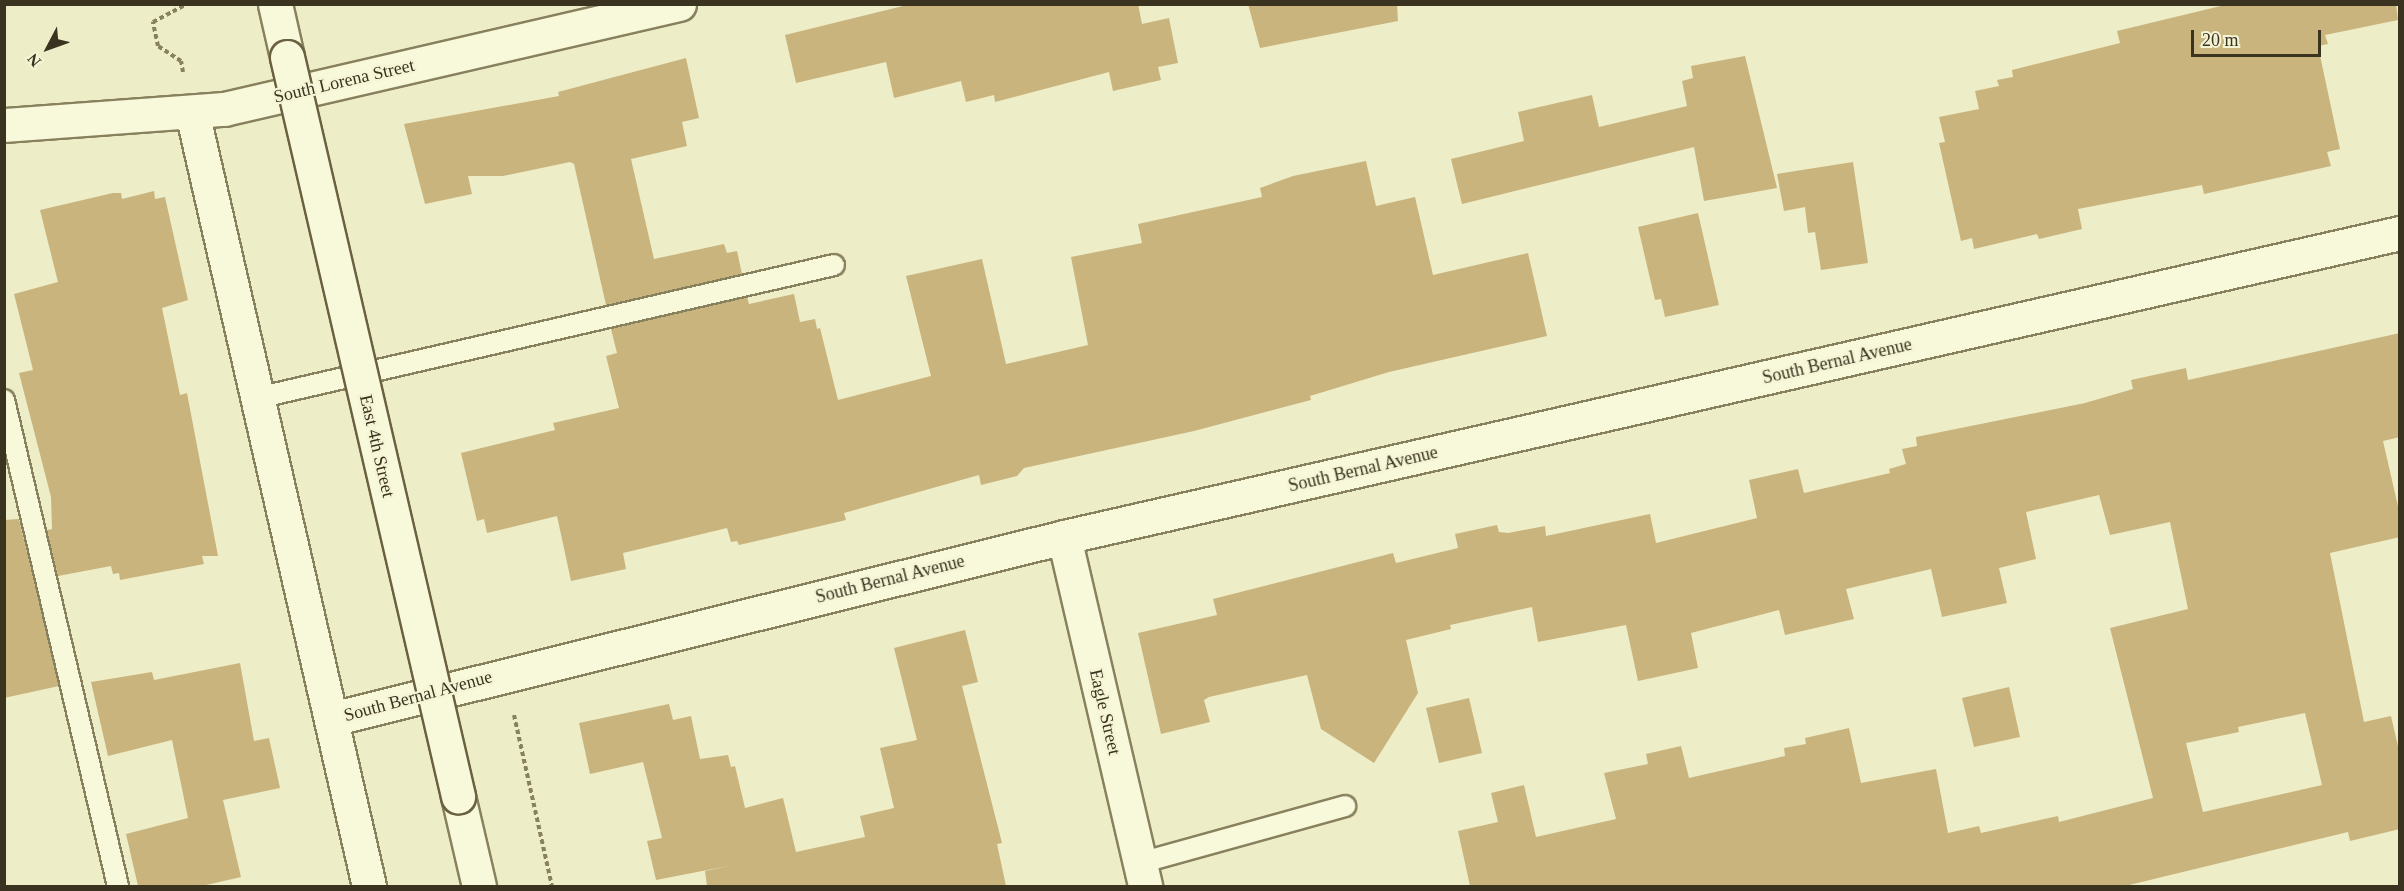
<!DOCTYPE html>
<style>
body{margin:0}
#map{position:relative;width:2404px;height:891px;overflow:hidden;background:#ededc7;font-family:Georgia,serif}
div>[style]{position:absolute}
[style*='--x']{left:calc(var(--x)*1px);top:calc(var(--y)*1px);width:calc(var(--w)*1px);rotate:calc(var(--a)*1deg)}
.building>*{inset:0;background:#cab47e}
.path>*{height:4px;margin-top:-2px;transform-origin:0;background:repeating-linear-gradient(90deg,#88815d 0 4.5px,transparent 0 7.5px)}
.roads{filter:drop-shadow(2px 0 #88815d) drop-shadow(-2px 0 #88815d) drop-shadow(0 2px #88815d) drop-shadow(0 -2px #88815d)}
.service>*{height:20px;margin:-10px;padding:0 10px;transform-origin:10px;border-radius:10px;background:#f8f8da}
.minor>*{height:33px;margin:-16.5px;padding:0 16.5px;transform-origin:16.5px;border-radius:16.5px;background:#f8f8da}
.tertiary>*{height:33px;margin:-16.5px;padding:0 16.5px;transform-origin:16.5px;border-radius:16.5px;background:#f8f8da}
.secondary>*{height:33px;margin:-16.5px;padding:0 16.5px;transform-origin:16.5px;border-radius:16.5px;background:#f8f8da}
.bridges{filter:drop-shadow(2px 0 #6a6140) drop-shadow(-2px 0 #6a6140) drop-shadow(0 2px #6a6140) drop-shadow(0 -2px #6a6140)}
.secondary-bridge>*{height:33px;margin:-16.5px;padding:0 16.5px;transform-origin:16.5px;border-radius:16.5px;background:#f8f8da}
span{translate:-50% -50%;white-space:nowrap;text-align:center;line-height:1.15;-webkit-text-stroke:4.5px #f5f5d6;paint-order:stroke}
.street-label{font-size:18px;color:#393320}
.frame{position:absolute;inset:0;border:6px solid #393320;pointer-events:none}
.north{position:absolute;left:18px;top:18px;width:60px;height:60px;-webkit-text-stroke:4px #f5f5d6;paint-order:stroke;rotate:229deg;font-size:16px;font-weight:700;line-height:24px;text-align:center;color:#393320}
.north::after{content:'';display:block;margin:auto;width:21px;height:27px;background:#393320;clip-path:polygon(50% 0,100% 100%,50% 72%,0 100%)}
.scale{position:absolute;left:2191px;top:30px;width:130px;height:27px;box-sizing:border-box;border:3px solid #393320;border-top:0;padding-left:8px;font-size:18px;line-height:21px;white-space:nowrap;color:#393320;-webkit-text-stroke:4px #f5f5d6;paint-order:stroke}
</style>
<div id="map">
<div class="building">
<i style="clip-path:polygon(911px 4px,1138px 4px,1142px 24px,1169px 18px,1178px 63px,1158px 67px,1161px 80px,1113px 91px,1109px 72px,995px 102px,994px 95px,966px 102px,961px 81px,894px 98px,886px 62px,796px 83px,785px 35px)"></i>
<i style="clip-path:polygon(1248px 4px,1397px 4px,1398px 21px,1260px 48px)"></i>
<i style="clip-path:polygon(2229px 4px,2396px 4px,2398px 20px,2325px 35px,2328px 44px,2318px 46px,2340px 149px,2327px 152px,2331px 166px,2204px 194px,2202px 185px,2078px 209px,2082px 229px,2039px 239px,2037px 234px,1974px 249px,1972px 238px,1961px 241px,1939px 143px,1945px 142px,1939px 117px,1979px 109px,1975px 91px,1999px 86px,1997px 80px,2013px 77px,2012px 70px,2120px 43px,2117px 31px)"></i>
<i style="clip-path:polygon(1745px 56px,1777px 188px,1704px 201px,1694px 147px,1462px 204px,1451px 159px,1524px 141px,1518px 112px,1592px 95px,1599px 127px,1687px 106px,1682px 81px,1693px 78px,1691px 66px)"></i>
<i style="clip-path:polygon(686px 58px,699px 118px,682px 122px,687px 146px,631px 159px,654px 259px,724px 244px,727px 253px,737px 251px,742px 274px,606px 305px,574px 164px,570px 162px,503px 176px,468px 176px,472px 194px,425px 204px,404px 124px,559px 96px,558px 92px)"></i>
<i style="clip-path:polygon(1366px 161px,1376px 206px,1415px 197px,1433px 275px,1528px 253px,1547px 336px,1389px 372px,1310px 396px,1311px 400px,1194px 431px,1024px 468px,1017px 476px,981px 485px,979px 475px,844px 513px,846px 520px,739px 545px,737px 541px,731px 542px,727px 528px,623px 553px,626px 569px,571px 581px,557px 516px,487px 533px,484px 519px,477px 521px,461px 453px,555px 430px,553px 423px,619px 408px,606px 356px,617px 353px,611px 329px,747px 297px,749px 304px,794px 294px,800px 322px,815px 319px,817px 329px,820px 328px,838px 400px,931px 376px,906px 276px,982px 259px,1006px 364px,1088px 345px,1071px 257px,1142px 243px,1138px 224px,1262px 197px,1260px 188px,1293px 176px)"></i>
<i style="clip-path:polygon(1853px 162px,1868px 263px,1821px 270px,1815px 232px,1808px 233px,1805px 207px,1784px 211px,1777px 174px)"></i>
<i style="clip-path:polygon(154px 191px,155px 199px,165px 197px,188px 300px,162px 308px,180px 395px,187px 393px,218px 556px,202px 556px,204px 564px,120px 580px,119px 573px,113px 574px,111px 566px,58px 576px,47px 530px,52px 529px,51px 497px,19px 373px,33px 370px,14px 294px,58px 282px,40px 210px,113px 193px,121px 193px,122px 199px)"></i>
<i style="clip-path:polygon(1698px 213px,1719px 305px,1665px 317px,1661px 299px,1655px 300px,1638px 227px)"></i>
<i style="clip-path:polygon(evenodd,2400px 333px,2400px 437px,2383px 441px,2400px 515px,2400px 537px,2330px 553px,2364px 722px,2391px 716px,2400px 755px,2400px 829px,2350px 841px,2348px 832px,2125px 886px,1470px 886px,1458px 831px,1498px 822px,1491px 793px,1524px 785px,1536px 837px,1616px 819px,1604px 773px,1648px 764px,1646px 754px,1681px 746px,1689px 778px,1785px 756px,1784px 748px,1806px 744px,1805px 738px,1849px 728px,1861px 783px,1936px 769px,1948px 833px,1979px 826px,1981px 833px,2058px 816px,2059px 822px,2153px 798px,2110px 628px,2188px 609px,2170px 522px,2110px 535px,2099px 495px,2026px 512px,2036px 559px,1999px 568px,2007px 603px,1942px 617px,1931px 569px,1846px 589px,1854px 619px,1785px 635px,1779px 610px,1691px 633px,1698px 668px,1638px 681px,1626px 625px,1538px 642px,1532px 607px,1450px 625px,1451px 629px,1406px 640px,1418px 693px,1374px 763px,1321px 729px,1307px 675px,1209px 697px,1204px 700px,1210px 722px,1161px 734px,1138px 633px,1217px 615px,1213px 599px,1393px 553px,1396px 563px,1458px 548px,1455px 534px,1497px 525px,1499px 532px,1508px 533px,1545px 526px,1546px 536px,1650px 514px,1656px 543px,1757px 518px,1749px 480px,1798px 469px,1804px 493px,1890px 473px,1889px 469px,1906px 464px,1902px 449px,1917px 446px,1916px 437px,2085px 403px,2133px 389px,2131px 380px,2186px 368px,2188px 380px,2400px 333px,2305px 713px,2322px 785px,2203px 812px,2186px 743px,2239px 732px,2238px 727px,2305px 713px)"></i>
<i style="clip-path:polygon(19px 519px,59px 686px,4px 698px,4px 520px)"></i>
<i style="clip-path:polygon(965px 630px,978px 682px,962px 686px,1002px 843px,997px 844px,1006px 886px,707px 886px,705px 871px,733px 865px,656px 880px,647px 841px,662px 838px,643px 762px,590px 774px,579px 723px,669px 704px,673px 720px,691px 716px,700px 759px,728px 755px,731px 767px,735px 766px,745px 808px,783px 798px,796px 852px,865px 837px,860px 816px,894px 808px,880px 748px,917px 740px,894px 648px)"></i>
<i style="clip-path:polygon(240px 663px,254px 741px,269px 738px,280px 788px,223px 800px,241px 877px,202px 886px,138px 886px,126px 834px,188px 818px,172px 740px,108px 756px,91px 682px,152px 672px,154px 680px)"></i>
<i style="clip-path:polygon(2009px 687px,2020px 737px,1974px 747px,1962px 698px)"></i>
<i style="clip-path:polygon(1469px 698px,1482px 753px,1439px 763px,1426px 708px)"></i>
</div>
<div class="path">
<i style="--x:183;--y:72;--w:11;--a:-100"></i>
<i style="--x:181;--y:61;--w:27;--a:-147"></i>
<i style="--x:158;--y:46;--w:25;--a:-102"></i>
<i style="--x:153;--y:22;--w:38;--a:-28"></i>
<i style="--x:514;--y:715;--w:175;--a:77.5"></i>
</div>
<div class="roads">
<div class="service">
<i style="--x:257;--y:398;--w:592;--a:-12.98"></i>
<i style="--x:4;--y:400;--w:499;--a:76.8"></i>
<i style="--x:1140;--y:863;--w:213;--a:-15.5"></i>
</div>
<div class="minor">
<i style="--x:192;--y:112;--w:794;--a:77.12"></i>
<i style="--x:1064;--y:537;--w:358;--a:76.9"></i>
<i style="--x:331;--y:719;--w:755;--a:-13.94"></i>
<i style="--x:1064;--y:537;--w:1370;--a:-12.82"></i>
</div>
<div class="tertiary">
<i style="--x:4;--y:125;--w:221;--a:-4.2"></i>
<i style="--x:224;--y:109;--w:467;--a:-13"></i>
</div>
<div class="secondary">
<i style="--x:275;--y:4;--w:54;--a:77.2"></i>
<i style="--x:458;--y:796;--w:92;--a:76.9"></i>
</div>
</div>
<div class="bridges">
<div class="secondary-bridge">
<i style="--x:287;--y:57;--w:759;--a:76.97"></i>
</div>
</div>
<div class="street-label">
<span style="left:344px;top:81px;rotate:-13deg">South Lorena Street</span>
<span style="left:1837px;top:361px;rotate:-13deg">South Bernal Avenue</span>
<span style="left:377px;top:446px;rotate:77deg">East 4th Street</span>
<span style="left:1363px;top:469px;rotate:-13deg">South Bernal Avenue</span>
<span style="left:890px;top:579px;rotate:-14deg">South Bernal Avenue</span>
<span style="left:418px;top:696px;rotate:-15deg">South Bernal Avenue</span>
<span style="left:1105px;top:712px;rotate:77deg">Eagle Street</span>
</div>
<div class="frame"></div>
<div class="north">N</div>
<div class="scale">20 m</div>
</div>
